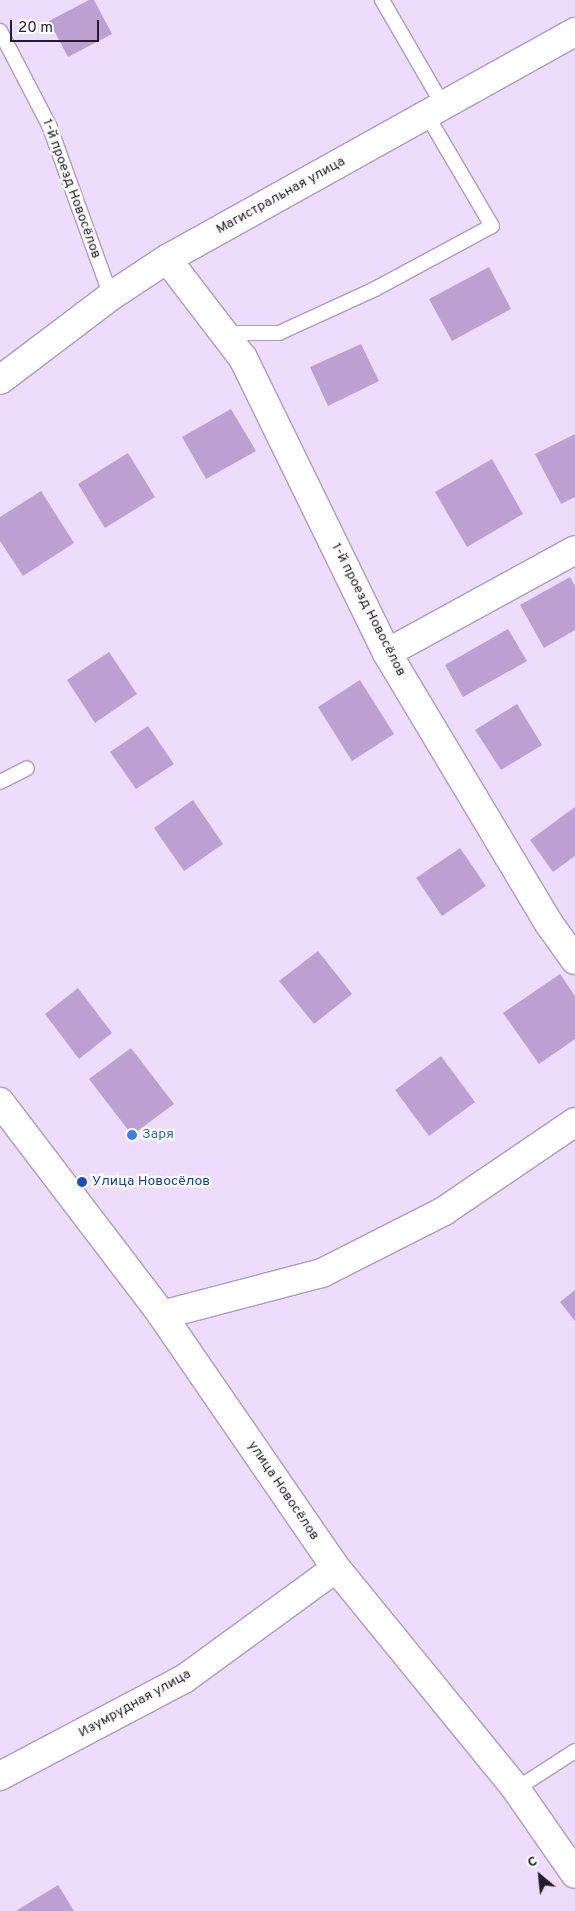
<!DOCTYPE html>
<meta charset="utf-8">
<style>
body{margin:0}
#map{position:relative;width:575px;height:1911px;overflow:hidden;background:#eedcfd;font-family:Overpass,sans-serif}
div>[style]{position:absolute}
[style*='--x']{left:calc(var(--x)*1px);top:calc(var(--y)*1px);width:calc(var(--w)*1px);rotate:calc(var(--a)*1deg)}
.building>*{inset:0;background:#bda0d2}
.roads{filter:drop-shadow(1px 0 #ae9cbc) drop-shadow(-1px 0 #ae9cbc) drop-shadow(0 1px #ae9cbc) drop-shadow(0 -1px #ae9cbc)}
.lane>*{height:14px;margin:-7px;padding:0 7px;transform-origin:7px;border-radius:7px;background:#fff}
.street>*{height:28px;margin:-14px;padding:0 14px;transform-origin:14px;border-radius:14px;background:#fff}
.secondary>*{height:28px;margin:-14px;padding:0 14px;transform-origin:14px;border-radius:14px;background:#fff}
.dots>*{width:14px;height:14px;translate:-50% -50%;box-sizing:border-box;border:2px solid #fff;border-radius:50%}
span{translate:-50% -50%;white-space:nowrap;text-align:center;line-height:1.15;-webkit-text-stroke:4.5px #fff;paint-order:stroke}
.street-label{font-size:14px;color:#251e2a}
.shop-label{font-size:14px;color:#366cbe}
.left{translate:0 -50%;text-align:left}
.transit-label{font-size:14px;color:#164399}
.north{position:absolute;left:515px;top:1851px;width:50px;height:50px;-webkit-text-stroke:4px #fff;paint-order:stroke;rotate:332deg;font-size:14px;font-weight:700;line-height:20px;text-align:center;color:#251e2a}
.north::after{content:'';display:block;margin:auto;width:18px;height:22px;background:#251e2a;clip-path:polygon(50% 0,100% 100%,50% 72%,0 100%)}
.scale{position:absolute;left:10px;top:20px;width:89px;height:22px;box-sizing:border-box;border:2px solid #251e2a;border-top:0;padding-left:6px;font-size:15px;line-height:18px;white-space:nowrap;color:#251e2a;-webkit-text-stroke:4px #fff;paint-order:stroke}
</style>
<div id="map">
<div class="building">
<i style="clip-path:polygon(89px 0,94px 0,112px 34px,68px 57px,49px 21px)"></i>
<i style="clip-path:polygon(489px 267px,511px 309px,452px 341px,429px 299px)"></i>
<i style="clip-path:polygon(361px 344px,379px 381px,328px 406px,310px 367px)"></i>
<i style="clip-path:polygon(231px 409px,256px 451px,206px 479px,182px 437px)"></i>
<i style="clip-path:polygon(575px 434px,575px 497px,561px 504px,535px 454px)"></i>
<i style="clip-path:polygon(128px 453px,155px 497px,105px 528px,78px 484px)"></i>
<i style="clip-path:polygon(492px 459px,523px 514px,467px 547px,435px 492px)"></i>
<i style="clip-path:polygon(41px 491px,74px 543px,23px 576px,0 541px,0 517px)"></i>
<i style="clip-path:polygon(570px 577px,575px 586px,575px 630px,544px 648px,520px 605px)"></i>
<i style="clip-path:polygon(508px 629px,527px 661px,463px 697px,445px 665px)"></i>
<i style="clip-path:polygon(109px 652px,137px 694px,95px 723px,67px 680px)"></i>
<i style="clip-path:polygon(360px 680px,394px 734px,352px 761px,318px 707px)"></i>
<i style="clip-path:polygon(517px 704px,542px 745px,501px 770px,475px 730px)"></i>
<i style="clip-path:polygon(148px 726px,174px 764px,136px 789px,110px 752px)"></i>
<i style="clip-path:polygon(193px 800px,223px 844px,184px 871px,154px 828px)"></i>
<i style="clip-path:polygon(575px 807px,575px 856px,553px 872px,530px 840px)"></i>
<i style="clip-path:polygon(460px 848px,486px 886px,442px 916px,416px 878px)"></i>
<i style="clip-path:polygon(318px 951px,352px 994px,314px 1024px,279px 981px)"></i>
<i style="clip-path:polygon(560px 974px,575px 996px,575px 1039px,539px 1064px,503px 1013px)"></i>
<i style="clip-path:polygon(78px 988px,112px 1033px,79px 1059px,45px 1014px)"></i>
<i style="clip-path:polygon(131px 1048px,174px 1104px,132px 1135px,89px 1079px)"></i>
<i style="clip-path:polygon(441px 1056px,475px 1102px,429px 1136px,395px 1090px)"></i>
<i style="clip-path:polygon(575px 1290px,575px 1321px,560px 1302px)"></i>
<i style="clip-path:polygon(58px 1885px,74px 1911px,16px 1911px)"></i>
</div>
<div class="roads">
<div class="lane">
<i style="--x:382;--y:0;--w:124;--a:59.9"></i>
<i style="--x:0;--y:31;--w:106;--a:62.5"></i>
<i style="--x:49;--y:125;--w:182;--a:70.1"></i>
<i style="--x:223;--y:333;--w:56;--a:0"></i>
<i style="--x:279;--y:333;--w:106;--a:-24.6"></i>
<i style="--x:375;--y:289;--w:133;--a:-28.3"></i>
<i style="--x:492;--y:226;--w:129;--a:-120.4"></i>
<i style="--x:0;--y:782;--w:30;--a:-27"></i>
<i style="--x:516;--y:1789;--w:70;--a:-32.8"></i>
</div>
<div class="street">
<i style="--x:167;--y:259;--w:125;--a:52.5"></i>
<i style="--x:243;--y:358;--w:328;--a:64"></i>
<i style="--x:387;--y:653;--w:317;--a:59.1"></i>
<i style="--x:550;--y:925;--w:43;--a:54.5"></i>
<i style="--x:0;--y:380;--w:139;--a:-37.1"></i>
<i style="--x:111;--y:296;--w:67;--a:-33.5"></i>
<i style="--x:167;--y:259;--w:467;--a:-29.1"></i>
<i style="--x:387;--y:653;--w:214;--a:-28.7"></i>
<i style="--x:162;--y:1315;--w:165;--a:-14.7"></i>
<i style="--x:322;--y:1273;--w:137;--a:-26.9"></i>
<i style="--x:444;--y:1211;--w:158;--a:-34.2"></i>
<i style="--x:0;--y:1776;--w:208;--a:-27.8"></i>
<i style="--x:184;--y:1679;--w:188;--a:-36.1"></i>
</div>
<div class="secondary">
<i style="--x:0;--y:1102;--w:268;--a:52.7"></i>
<i style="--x:162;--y:1315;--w:307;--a:55.5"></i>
<i style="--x:336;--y:1568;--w:285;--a:50.8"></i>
<i style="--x:516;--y:1789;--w:103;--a:55.2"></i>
</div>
</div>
<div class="dots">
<i style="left:132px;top:1135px;background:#3f7fe0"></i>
<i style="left:82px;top:1182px;background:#1a4fb4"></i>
</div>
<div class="street-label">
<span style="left:71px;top:189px;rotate:70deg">1-й проезд Новосёлов</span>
<span style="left:281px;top:196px;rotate:-29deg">Магистральная улица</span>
<span style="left:368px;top:610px;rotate:63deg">1-й проезд Новосёлов</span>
<span style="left:283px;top:1491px;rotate:56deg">улица Новосёлов</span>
<span style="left:135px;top:1704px;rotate:-29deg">Изумрудная улица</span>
</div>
<div class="shop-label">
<span class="left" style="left:142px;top:1135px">Заря</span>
</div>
<div class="transit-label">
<span class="left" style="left:92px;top:1182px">Улица Новосёлов</span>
</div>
<div class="north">С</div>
<div class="scale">20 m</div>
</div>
